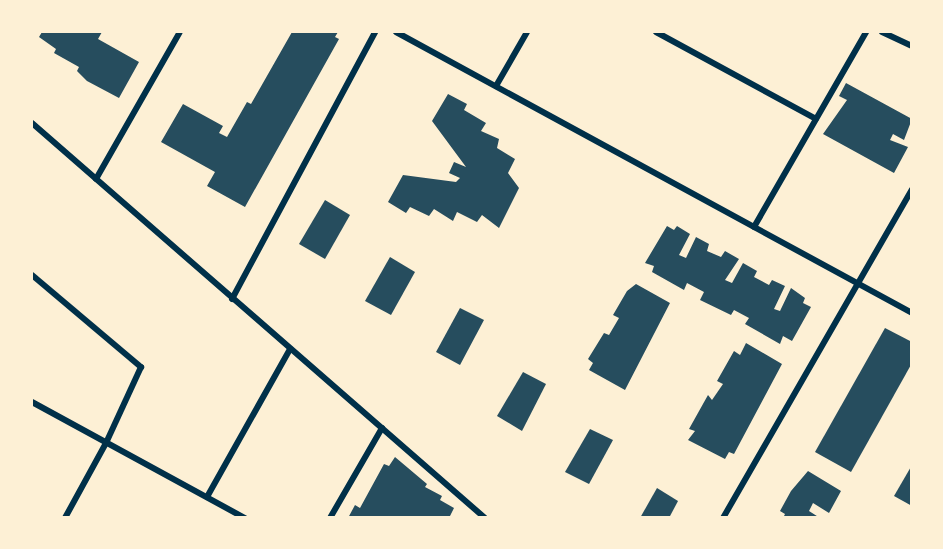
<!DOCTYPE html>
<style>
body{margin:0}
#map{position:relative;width:943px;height:549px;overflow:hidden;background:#fdf0d5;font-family:Manrope,sans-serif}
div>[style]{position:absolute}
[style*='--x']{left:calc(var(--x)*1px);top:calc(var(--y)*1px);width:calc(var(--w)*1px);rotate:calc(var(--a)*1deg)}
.building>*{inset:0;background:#264d5e}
.minor>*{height:6px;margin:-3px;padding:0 3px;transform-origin:3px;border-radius:3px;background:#003049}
span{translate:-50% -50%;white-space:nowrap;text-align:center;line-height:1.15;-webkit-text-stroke:6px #fdf0d5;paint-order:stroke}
.frame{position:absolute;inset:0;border:33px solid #fdf0d5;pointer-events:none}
</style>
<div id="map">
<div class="building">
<i style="clip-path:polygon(42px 32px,102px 32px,98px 39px,139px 62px,119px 98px,87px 81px,77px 71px,79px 67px,54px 53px,56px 49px,39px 37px)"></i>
<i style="clip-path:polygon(292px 32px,338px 32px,335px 37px,339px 39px,245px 207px,207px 186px,215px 172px,161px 142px,183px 104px,223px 126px,219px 133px,227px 137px,247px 102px,251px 104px)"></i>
<i style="clip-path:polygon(846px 83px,912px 119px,904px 140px,893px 134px,890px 140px,908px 147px,894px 173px,823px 134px,847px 100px,839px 96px)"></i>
<i style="clip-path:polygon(448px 94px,467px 104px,464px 110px,486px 123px,481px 131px,499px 139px,497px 148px,515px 159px,508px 173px,519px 188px,499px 228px,482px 215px,477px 222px,457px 212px,453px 221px,434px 209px,429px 216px,410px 207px,406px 213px,388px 202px,403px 175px,456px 182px,460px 178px,449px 173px,454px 162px,466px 167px,432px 121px)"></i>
<i style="clip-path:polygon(325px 200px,350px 215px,325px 259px,299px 244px)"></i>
<i style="clip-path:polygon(667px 226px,674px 230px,677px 226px,690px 234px,679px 255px,686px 258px,696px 237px,709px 244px,707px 251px,721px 257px,725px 251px,739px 259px,725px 280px,732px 283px,743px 263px,757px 271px,754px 277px,769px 285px,772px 280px,785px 286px,774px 309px,780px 311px,791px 288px,805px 298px,803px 303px,811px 307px,792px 341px,783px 336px,780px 344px,745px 324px,749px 318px,734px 310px,731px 315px,700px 300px,704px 292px,687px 283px,684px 290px,652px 272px,654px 266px,645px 263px)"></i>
<i style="clip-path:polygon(390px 257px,415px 272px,391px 315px,365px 301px)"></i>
<i style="clip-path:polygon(636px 284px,670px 303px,625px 390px,589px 370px,593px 363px,588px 359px,604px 333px,609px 335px,619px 318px,613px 315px,627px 291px)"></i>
<i style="clip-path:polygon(460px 308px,484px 320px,460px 365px,436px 352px)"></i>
<i style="clip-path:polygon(885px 328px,912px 342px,912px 363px,851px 472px,815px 452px)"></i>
<i style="clip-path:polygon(746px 343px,782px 364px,734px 454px,729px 452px,725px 459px,688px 440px,695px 431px,689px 429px,708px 395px,712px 400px,723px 384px,717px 381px,734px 351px,740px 355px)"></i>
<i style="clip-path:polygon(523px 372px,546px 384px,522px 431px,497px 416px)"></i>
<i style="clip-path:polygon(590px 429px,613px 440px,589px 484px,565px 472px)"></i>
<i style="clip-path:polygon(395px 457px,427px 484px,425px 487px,442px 496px,440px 500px,454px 508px,449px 518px,348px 518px,355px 505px,360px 508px,384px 464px,389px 466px)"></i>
<i style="clip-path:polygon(912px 465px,912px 506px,894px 496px)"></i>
<i style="clip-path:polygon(808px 471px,841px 491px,829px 513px,813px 503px,809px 511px,820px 518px,783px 518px,785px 514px,780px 511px,791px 491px)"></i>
<i style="clip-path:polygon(657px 488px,678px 501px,669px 518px,640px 518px)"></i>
</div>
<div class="minor">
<i style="--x:396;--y:32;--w:588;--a:28.57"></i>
<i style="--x:656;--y:32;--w:182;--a:28.5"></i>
<i style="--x:882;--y:32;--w:33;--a:25"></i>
<i style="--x:496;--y:86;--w:62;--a:-60.1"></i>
<i style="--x:32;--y:123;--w:601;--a:41.09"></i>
<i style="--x:96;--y:179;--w:169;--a:-60.3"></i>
<i style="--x:754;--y:227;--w:225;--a:-60.1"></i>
<i style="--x:32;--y:275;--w:143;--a:40.2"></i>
<i style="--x:141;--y:367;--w:84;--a:114.7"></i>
<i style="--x:106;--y:443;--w:85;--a:118.7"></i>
<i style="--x:232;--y:299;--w:303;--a:-61.8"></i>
<i style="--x:32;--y:402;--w:243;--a:28.6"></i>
<i style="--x:207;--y:497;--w:170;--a:-60.7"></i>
<i style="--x:330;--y:518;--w:104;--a:-60"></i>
<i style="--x:723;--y:518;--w:379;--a:-60.1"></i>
</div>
<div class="frame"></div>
</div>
